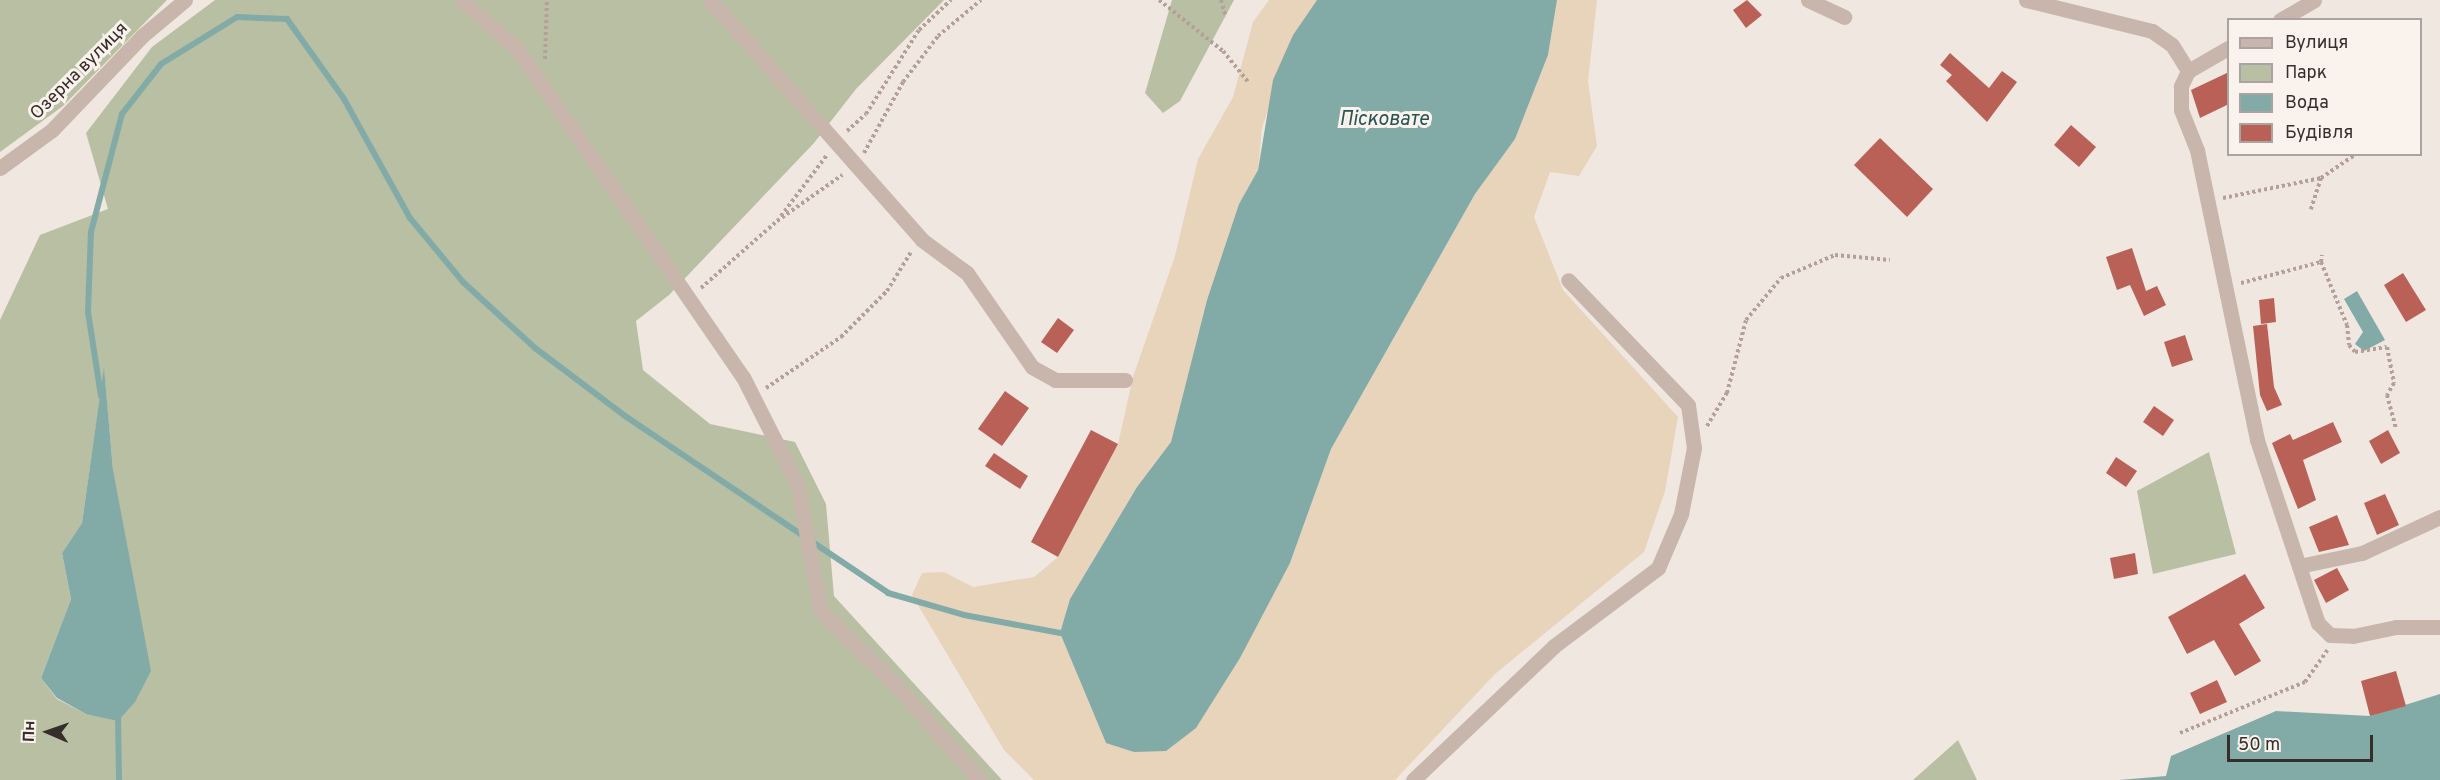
<!DOCTYPE html>
<meta charset="utf-8">
<style>
body{margin:0}
#map{position:relative;width:2440px;height:780px;overflow:hidden;background:#f1e7e1;font-family:Overpass,sans-serif}
div>[style]{position:absolute}
[style*='--x']{left:calc(var(--x)*1px);top:calc(var(--y)*1px);width:calc(var(--w)*1px);rotate:calc(var(--a)*1deg)}
.green>*{inset:0;background:#b9bfa2}
.sand>*{inset:0;background:#e8d3bb}
.water>*{inset:0;background:#82aba8}
.stream>*{height:6px;margin:-3px;padding:0 3px;transform-origin:3px;border-radius:3px;background:#82aba8}
.building>*{inset:0;background:#b96156}
.path>*{height:4px;margin-top:-2px;transform-origin:0;background:repeating-linear-gradient(90deg,#b4a098 0 3px,transparent 0 6px)}
.minor>*{height:15px;margin:-7.5px;padding:0 7.5px;transform-origin:7.5px;border-radius:7.5px;background:#c8b6ad}
span{translate:-50% -50%;white-space:nowrap;text-align:center;line-height:1.15;-webkit-text-stroke:6px #f9f2ed;paint-order:stroke}
.street-label{font-size:18px;color:#372d2b}
.water-label{font-size:20px;color:#255552;font-style:italic}
.legend{position:absolute;left:2227px;top:18px;width:195px;height:138px;box-sizing:border-box;background:#f9f2ed;border:2px solid #aba39f;margin:0;padding:8px 10px;list-style:none;font-size:18px;color:#372d2b}
.legend li{display:flex;align-items:center;gap:12px;height:30px}
.legend b{width:30px;border:2px solid #aba39f}
.north{position:absolute;left:18px;top:702px;width:60px;height:60px;-webkit-text-stroke:4px #f9f2ed;paint-order:stroke;rotate:272deg;font-size:16px;font-weight:700;line-height:24px;text-align:center;color:#372d2b}
.north::after{content:'';display:block;margin:auto;width:21px;height:27px;background:#372d2b;clip-path:polygon(50% 0,100% 100%,50% 72%,0 100%)}
.scale{position:absolute;left:2227px;top:735px;width:146px;height:27px;box-sizing:border-box;border:3px solid #372d2b;border-top:0;padding-left:8px;font-size:18px;line-height:21px;white-space:nowrap;color:#372d2b;-webkit-text-stroke:4px #f9f2ed;paint-order:stroke}
</style>
<div id="map">
<div class="green">
<i style="clip-path:polygon(0 0,167px 0,63px 106px,0 152px)"></i>
<i style="clip-path:polygon(evenodd,215px 0,944px 0,856px 89px,814px 143px,669px 295px,636px 321px,643px 370px,710px 424px,795px 442px,826px 504px,834px 596px,1002px 780px,0 780px,0 320px,40px 235px,108px 209px,86px 133px,152px 47px,215px 0,104px 370px,113px 470px,86px 714px,57px 699px,41px 678px,71px 599px,62px 553px,82px 523px,104px 370px)"></i>
<i style="clip-path:polygon(1172px 0,1234px 0,1180px 101px,1163px 113px,1145px 93px)"></i>
<i style="clip-path:polygon(2209px 452px,2236px 554px,2153px 574px,2137px 491px)"></i>
<i style="clip-path:polygon(1958px 740px,1977px 780px,1913px 780px)"></i>
</div>
<div class="sand">
<i style="clip-path:polygon(1269px 0,1317px 0,1293px 35px,1262px 128px,1258px 170px,1239px 204px,1207px 300px,1171px 442px,1137px 487px,1070px 599px,1060px 633px,1106px 743px,1290px 563px,1331px 449px,1475px 194px,1515px 139px,1548px 55px,1557px 0,1597px 0,1588px 81px,1597px 146px,1579px 176px,1550px 172px,1534px 217px,1563px 290px,1678px 417px,1665px 491px,1644px 552px,1495px 674px,1395px 780px,1034px 780px,1004px 750px,912px 595px,922px 573px,944px 572px,973px 587px,1034px 577px,1058px 557px,1118px 444px,1133px 377px,1175px 256px,1198px 159px,1233px 97px,1253px 22px)"></i>
</div>
<div class="water">
<i style="clip-path:polygon(1317px 0,1557px 0,1548px 55px,1515px 139px,1475px 194px,1331px 449px,1290px 563px,1240px 658px,1196px 728px,1166px 751px,1134px 752px,1106px 743px,1060px 633px,1070px 599px,1137px 487px,1171px 442px,1207px 300px,1239px 204px,1258px 170px,1273px 80px,1293px 35px)"></i>
<i style="clip-path:polygon(2357px 291px,2385px 340px,2364px 351px,2355px 344px,2363px 332px,2344px 299px)"></i>
<i style="clip-path:polygon(104px 367px,113px 470px,151px 671px,135px 702px,118px 721px,86px 714px,57px 698px,41px 678px,71px 599px,62px 553px,82px 523px)"></i>
<i style="clip-path:polygon(2440px 694px,2440px 780px,2119px 780px,2166px 776px,2171px 756px,2276px 711px,2370px 716px)"></i>
</div>
<div class="stream">
<i style="--x:101;--y:396;--w:85;--a:-98.8"></i>
<i style="--x:88;--y:312;--w:80;--a:-87.9"></i>
<i style="--x:91;--y:232;--w:122;--a:-75.3"></i>
<i style="--x:122;--y:114;--w:63;--a:-52"></i>
<i style="--x:161;--y:64;--w:89;--a:-31.7"></i>
<i style="--x:237;--y:17;--w:50;--a:2.3"></i>
<i style="--x:287;--y:19;--w:98;--a:54.5"></i>
<i style="--x:344;--y:99;--w:136;--a:61"></i>
<i style="--x:410;--y:218;--w:83;--a:50.4"></i>
<i style="--x:463;--y:282;--w:98;--a:42.5"></i>
<i style="--x:535;--y:348;--w:116;--a:37"></i>
<i style="--x:628;--y:418;--w:313;--a:33.9"></i>
<i style="--x:888;--y:593;--w:79;--a:16.1"></i>
<i style="--x:964;--y:615;--w:98;--a:10.6"></i>
<i style="--x:118;--y:715;--w:65;--a:89.1"></i>
</div>
<div class="building">
<i style="clip-path:polygon(1747px 0,1762px 15px,1746px 28px,1733px 10px)"></i>
<i style="clip-path:polygon(1950px 53px,1989px 88px,2002px 71px,2017px 82px,1987px 122px,1946px 81px,1952px 75px,1940px 65px)"></i>
<i style="clip-path:polygon(2229px 72px,2229px 104px,2200px 118px,2191px 90px)"></i>
<i style="clip-path:polygon(2071px 125px,2096px 147px,2079px 167px,2054px 145px)"></i>
<i style="clip-path:polygon(1880px 138px,1933px 189px,1907px 217px,1854px 165px)"></i>
<i style="clip-path:polygon(2132px 248px,2146px 291px,2157px 286px,2166px 305px,2144px 316px,2130px 285px,2117px 290px,2106px 257px)"></i>
<i style="clip-path:polygon(2403px 273px,2426px 310px,2406px 322px,2384px 285px)"></i>
<i style="clip-path:polygon(2274px 298px,2276px 322px,2261px 324px,2259px 300px)"></i>
<i style="clip-path:polygon(1058px 318px,1074px 330px,1057px 353px,1041px 342px)"></i>
<i style="clip-path:polygon(2267px 324px,2274px 387px,2282px 405px,2267px 411px,2260px 395px,2253px 326px)"></i>
<i style="clip-path:polygon(2185px 335px,2193px 360px,2172px 367px,2164px 342px)"></i>
<i style="clip-path:polygon(1005px 391px,1029px 408px,1002px 446px,978px 429px)"></i>
<i style="clip-path:polygon(2154px 406px,2174px 420px,2163px 436px,2143px 422px)"></i>
<i style="clip-path:polygon(2333px 422px,2342px 442px,2303px 460px,2316px 500px,2298px 509px,2272px 443px,2290px 434px,2293px 440px)"></i>
<i style="clip-path:polygon(1091px 430px,1118px 444px,1058px 557px,1031px 542px)"></i>
<i style="clip-path:polygon(2388px 430px,2400px 453px,2381px 464px,2369px 441px)"></i>
<i style="clip-path:polygon(994px 453px,1028px 476px,1020px 489px,985px 466px)"></i>
<i style="clip-path:polygon(2116px 457px,2137px 471px,2126px 487px,2106px 473px)"></i>
<i style="clip-path:polygon(2385px 494px,2399px 525px,2377px 535px,2364px 503px)"></i>
<i style="clip-path:polygon(2337px 515px,2349px 545px,2319px 552px,2309px 527px)"></i>
<i style="clip-path:polygon(2135px 553px,2138px 574px,2114px 579px,2110px 558px)"></i>
<i style="clip-path:polygon(2337px 568px,2349px 590px,2326px 603px,2314px 580px)"></i>
<i style="clip-path:polygon(2245px 574px,2265px 608px,2239px 624px,2261px 661px,2235px 676px,2214px 640px,2187px 654px,2168px 617px)"></i>
<i style="clip-path:polygon(2396px 671px,2406px 706px,2370px 716px,2361px 681px)"></i>
<i style="clip-path:polygon(2217px 680px,2227px 702px,2200px 714px,2190px 693px)"></i>
</div>
<div class="path">
<i style="--x:1159;--y:0;--w:82;--a:38.6"></i>
<i style="--x:1223;--y:51;--w:41;--a:50.9"></i>
<i style="--x:1221;--y:0;--w:18;--a:74"></i>
<i style="--x:545;--y:59;--w:59;--a:-88.1"></i>
<i style="--x:847;--y:131;--w:25;--a:-42"></i>
<i style="--x:866;--y:114;--w:99;--a:-57.8"></i>
<i style="--x:919;--y:30;--w:44;--a:-43.2"></i>
<i style="--x:864;--y:153;--w:81;--a:-61.2"></i>
<i style="--x:903;--y:82;--w:58;--a:-52.7"></i>
<i style="--x:938;--y:36;--w:56;--a:-39.9"></i>
<i style="--x:2321;--y:178;--w:42;--a:-34.4"></i>
<i style="--x:2223;--y:198;--w:100;--a:-11.5"></i>
<i style="--x:2321;--y:178;--w:33;--a:108"></i>
<i style="--x:781;--y:216;--w:76;--a:-53"></i>
<i style="--x:2321;--y:262;--w:68;--a:67.6"></i>
<i style="--x:2347;--y:325;--w:20;--a:84"></i>
<i style="--x:2349;--y:345;--w:9;--a:49"></i>
<i style="--x:2355;--y:352;--w:32;--a:-9"></i>
<i style="--x:2387;--y:347;--w:37;--a:79"></i>
<i style="--x:2394;--y:383;--w:14;--a:120"></i>
<i style="--x:2387;--y:395;--w:34;--a:75"></i>
<i style="--x:2241;--y:283;--w:83;--a:-14.7"></i>
<i style="--x:2321;--y:262;--w:7;--a:-82"></i>
<i style="--x:701;--y:288;--w:101;--a:-41.4"></i>
<i style="--x:777;--y:221;--w:80;--a:-35.3"></i>
<i style="--x:766;--y:388;--w:91;--a:-34.2"></i>
<i style="--x:841;--y:337;--w:65;--a:-45"></i>
<i style="--x:887;--y:291;--w:46;--a:-58.4"></i>
<i style="--x:1707;--y:426;--w:39;--a:-59"></i>
<i style="--x:1727;--y:393;--w:75;--a:-75.4"></i>
<i style="--x:1746;--y:320;--w:55;--a:-50.2"></i>
<i style="--x:1781;--y:278;--w:59;--a:-23.1"></i>
<i style="--x:1835;--y:255;--w:55;--a:5.2"></i>
<i style="--x:2180;--y:733;--w:135;--a:-22.2"></i>
<i style="--x:2305;--y:682;--w:39;--a:-55"></i>
</div>
<div class="minor">
<i style="--x:462;--y:0;--w:75;--a:41.8"></i>
<i style="--x:518;--y:50;--w:397;--a:55.5"></i>
<i style="--x:743;--y:377;--w:122;--a:63.2"></i>
<i style="--x:798;--y:486;--w:127;--a:80"></i>
<i style="--x:820;--y:611;--w:103;--a:44.2"></i>
<i style="--x:894;--y:683;--w:130;--a:48.4"></i>
<i style="--x:710;--y:0;--w:320;--a:48.5"></i>
<i style="--x:922;--y:240;--w:56;--a:36.3"></i>
<i style="--x:967;--y:273;--w:114;--a:55.3"></i>
<i style="--x:1032;--y:367;--w:26;--a:29"></i>
<i style="--x:1055;--y:380;--w:70;--a:0"></i>
<i style="--x:1808;--y:0;--w:40;--a:25"></i>
<i style="--x:2026;--y:0;--w:130;--a:13.8"></i>
<i style="--x:2152;--y:31;--w:24;--a:35"></i>
<i style="--x:2172;--y:45;--w:31;--a:58"></i>
<i style="--x:2280;--y:20;--w:39;--a:-30"></i>
<i style="--x:2228;--y:48;--w:46;--a:150.1"></i>
<i style="--x:2188;--y:71;--w:17;--a:115"></i>
<i style="--x:2181;--y:86;--w:24;--a:90"></i>
<i style="--x:2181;--y:110;--w:43;--a:68.2"></i>
<i style="--x:2197;--y:150;--w:296;--a:78.3"></i>
<i style="--x:2257;--y:440;--w:193;--a:71.6"></i>
<i style="--x:2318;--y:623;--w:17;--a:45"></i>
<i style="--x:2330;--y:635;--w:23;--a:2"></i>
<i style="--x:2353;--y:636;--w:44;--a:-11.8"></i>
<i style="--x:2396;--y:627;--w:44;--a:0"></i>
<i style="--x:0;--y:168;--w:64;--a:-36.2"></i>
<i style="--x:52;--y:130;--w:130;--a:-46.2"></i>
<i style="--x:142;--y:36;--w:56;--a:-39.9"></i>
<i style="--x:2299;--y:566;--w:64;--a:-11.7"></i>
<i style="--x:2362;--y:553;--w:86;--a:-24.8"></i>
<i style="--x:1413;--y:780;--w:195;--a:-43.5"></i>
<i style="--x:1554;--y:646;--w:130;--a:-36.9"></i>
<i style="--x:1658;--y:568;--w:59;--a:-66.9"></i>
<i style="--x:1681;--y:514;--w:67;--a:-78.9"></i>
<i style="--x:1694;--y:448;--w:43;--a:-97.9"></i>
<i style="--x:1688;--y:405;--w:173;--a:-133.8"></i>
</div>
<div class="street-label">
<span style="left:80px;top:72px;rotate:-45deg">Озерна вулиця</span>
</div>
<div class="water-label">
<span style="left:1384px;top:120px">Пісковате</span>
</div>
<ul class="legend">
<li><b style="height:8px;background:#c8b6ad"></b>Вулиця</li>
<li><b style="height:16px;background:#b9bfa2"></b>Парк</li>
<li><b style="height:16px;background:#82aba8"></b>Вода</li>
<li><b style="height:16px;background:#b96156"></b>Будівля</li>
</ul>
<div class="north">Пн</div>
<div class="scale">50 m</div>
</div>
